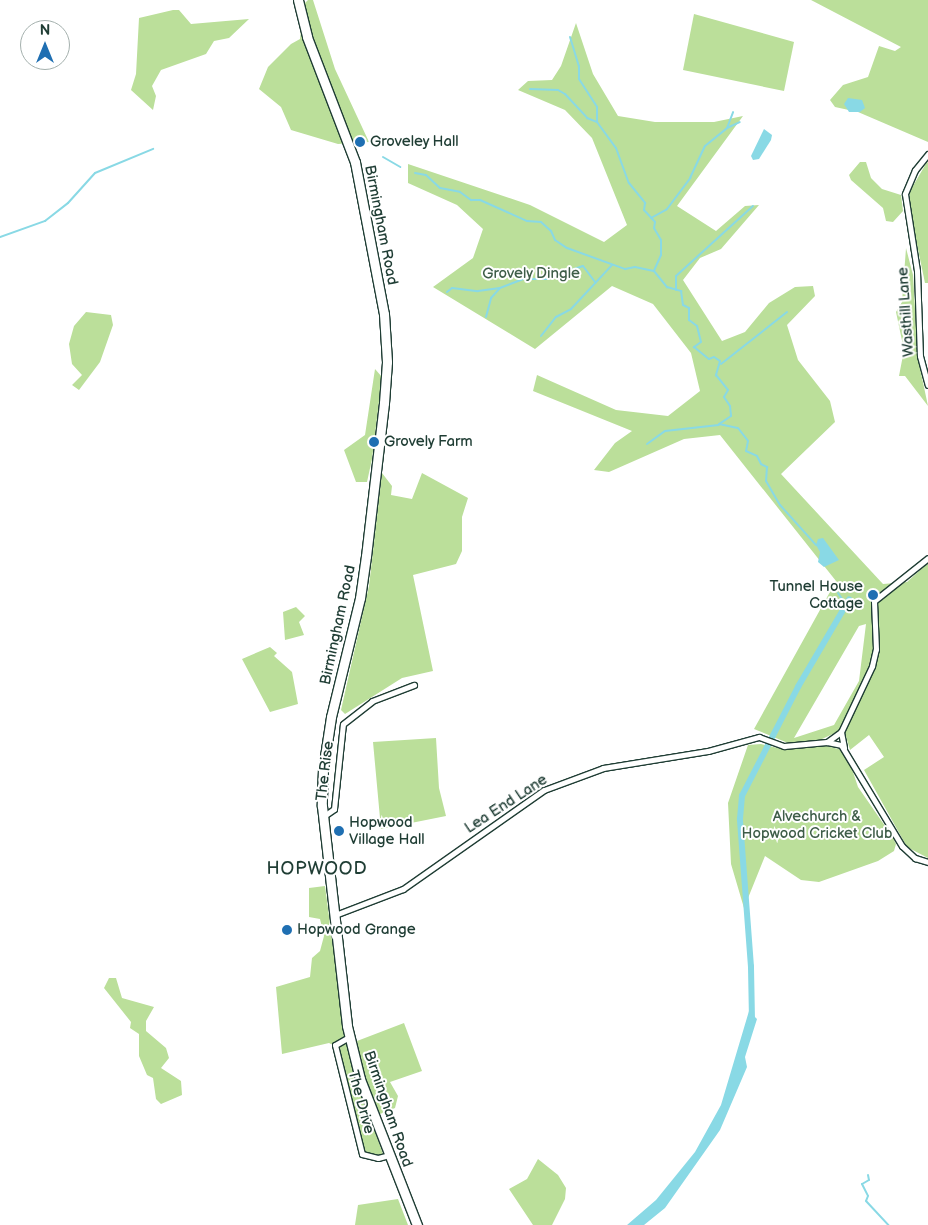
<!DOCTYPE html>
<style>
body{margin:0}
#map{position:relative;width:928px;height:1225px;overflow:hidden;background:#fff;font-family:"Balsamiq Sans",sans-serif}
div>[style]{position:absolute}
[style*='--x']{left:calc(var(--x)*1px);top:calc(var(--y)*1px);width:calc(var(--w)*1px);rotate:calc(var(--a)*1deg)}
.green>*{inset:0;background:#bbdf9a}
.water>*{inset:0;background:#89d9e5}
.stream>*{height:2px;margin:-1px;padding:0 1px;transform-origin:1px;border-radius:1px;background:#89d9e5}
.canal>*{height:5.5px;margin:-2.75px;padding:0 2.75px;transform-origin:2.75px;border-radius:2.75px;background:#89d9e5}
.roads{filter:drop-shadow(1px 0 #1f3d34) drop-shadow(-1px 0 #1f3d34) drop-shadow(0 1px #1f3d34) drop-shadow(0 -1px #1f3d34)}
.minor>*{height:5px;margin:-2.5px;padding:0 2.5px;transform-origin:2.5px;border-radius:2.5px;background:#fff}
.trunk>*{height:9px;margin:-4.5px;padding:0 4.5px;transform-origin:4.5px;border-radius:4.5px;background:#fff}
.dots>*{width:14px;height:14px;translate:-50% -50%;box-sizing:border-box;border:2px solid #fff;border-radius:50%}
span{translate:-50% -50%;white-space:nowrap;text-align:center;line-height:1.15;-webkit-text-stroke:4px #fff;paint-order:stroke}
.poi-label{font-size:15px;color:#1f3d34}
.left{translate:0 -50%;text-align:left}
.right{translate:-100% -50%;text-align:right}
.street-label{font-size:15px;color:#1f3d34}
.park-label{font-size:15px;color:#3e5d48}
.quarter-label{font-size:18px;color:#1f3d34;letter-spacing:1px}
.north{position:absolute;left:20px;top:20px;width:50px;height:50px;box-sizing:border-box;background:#fff;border:1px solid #a5b1ae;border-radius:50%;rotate:0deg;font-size:14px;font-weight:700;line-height:20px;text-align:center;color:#1f3d34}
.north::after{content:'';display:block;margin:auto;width:18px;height:22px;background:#1f6fb2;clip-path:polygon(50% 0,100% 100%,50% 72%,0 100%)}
</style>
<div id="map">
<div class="green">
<i style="clip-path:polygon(308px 0,313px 0,335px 69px,369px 142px,338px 144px,291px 130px,281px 107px,259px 89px,268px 67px,291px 44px,300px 39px,304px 4px)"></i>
<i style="clip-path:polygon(811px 0,928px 0,928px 142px,858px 112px,835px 107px,830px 100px,843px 85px,868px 77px,879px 46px,895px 51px,901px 47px)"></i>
<i style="clip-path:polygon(173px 10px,179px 10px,191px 24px,249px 19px,229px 38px,214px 41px,206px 54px,161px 70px,152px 86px,156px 96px,153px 110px,131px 90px,136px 74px,139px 18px)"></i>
<i style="clip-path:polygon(694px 14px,794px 42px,784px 91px,683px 70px)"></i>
<i style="clip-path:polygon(evenodd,576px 23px,593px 74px,618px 116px,655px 122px,714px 122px,743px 116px,677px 206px,716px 231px,745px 206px,759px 205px,721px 249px,700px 258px,683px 280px,722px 341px,745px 332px,769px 303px,795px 287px,813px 286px,815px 296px,787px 325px,798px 360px,830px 401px,835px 422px,781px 474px,883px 584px,907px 582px,928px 563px,928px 858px,907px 847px,864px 770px,884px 757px,869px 735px,850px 750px,845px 733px,837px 732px,822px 739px,823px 745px,846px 751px,858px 787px,892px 836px,896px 844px,894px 851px,878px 861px,819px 882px,801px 880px,765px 856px,744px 908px,731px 864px,728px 803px,748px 745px,761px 744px,786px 750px,788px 743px,754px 729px,836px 581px,720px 435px,684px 439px,609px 472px,594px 470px,615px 443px,632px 431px,533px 391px,537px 375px,616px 410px,668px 416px,700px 391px,691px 353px,653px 304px,612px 286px,535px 349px,433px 287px,473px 258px,483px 229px,457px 205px,408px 183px,408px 164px,530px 205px,604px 242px,627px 225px,592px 138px,565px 110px,518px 90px,528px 81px,552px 80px,561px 66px,576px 23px,866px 624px,859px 681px,834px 725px,794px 738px,859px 626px,866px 624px)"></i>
<i style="clip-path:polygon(860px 162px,866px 162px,871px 178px,882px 189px,901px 195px,903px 211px,893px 222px,886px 221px,883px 208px,851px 180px,849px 175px)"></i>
<i style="clip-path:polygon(927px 162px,928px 163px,928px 283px,925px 283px,910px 211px,910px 191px)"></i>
<i style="clip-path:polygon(906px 248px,913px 275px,918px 359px,928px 406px,905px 376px,899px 376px,904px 350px,896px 312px,902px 302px)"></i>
<i style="clip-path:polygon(86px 312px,111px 315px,113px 325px,100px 362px,79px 390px,72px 385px,82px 375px,72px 364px,69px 344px,74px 326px)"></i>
<i style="clip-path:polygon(375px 369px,382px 377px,372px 459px,367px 482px,356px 482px,344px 450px,365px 435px)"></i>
<i style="clip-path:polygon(382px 473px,392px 486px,391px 495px,412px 499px,422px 473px,468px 498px,462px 517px,462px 551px,456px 564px,413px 575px,433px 671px,402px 678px,345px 714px,341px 710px,369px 586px)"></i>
<i style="clip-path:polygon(296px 607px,305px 616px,299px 622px,304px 635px,285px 640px,283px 612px)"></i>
<i style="clip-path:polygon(270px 647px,277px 653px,274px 656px,292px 672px,298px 704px,270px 712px,242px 659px)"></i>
<i style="clip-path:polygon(436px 738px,439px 788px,446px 816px,381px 829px,373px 742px)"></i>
<i style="clip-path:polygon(325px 886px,338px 984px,356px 1078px,383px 1154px,377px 1155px,365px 1153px,337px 1047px,329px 1043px,282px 1054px,276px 987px,310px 977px,312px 958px,320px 951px,324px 936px,320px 919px,309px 917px,309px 888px)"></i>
<i style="clip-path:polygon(109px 978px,116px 978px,122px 998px,154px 1007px,146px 1021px,146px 1031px,166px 1048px,169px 1058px,161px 1068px,181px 1081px,182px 1095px,161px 1104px,156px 1099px,153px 1078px,147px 1075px,139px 1056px,139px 1034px,130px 1028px,131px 1022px,104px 988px)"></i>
<i style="clip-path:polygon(404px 1023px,422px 1071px,390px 1082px,398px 1096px,395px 1108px,380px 1114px,362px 1069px,357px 1041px)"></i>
<i style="clip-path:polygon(538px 1159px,558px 1175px,566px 1188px,565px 1199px,552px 1225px,533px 1225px,509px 1189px,527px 1179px)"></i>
<i style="clip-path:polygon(398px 1199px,408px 1225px,355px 1225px,358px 1205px)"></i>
</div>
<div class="water">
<i style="clip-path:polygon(848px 98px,862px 100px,865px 108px,860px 112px,849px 112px,844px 104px)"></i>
<i style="clip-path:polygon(764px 129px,772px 135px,771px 140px,759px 159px,753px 160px,751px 156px)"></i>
<i style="clip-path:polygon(823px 538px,839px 560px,824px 567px,818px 562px,820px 552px,816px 545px,818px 539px)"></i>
<i style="clip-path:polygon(749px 1011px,757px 1019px,745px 1057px,747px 1067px,720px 1130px,665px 1208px,644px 1225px,627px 1225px,656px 1200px,695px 1152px,721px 1105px)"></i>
</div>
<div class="stream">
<i style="--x:570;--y:37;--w:30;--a:73"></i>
<i style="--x:579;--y:66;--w:13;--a:90"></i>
<i style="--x:579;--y:79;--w:33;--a:57"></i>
<i style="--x:597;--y:107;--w:15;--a:90"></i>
<i style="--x:530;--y:89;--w:28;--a:2"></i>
<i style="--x:558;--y:90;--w:8;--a:30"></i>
<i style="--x:565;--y:94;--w:33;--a:47"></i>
<i style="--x:587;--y:118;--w:11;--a:22"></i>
<i style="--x:597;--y:122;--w:32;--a:54"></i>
<i style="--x:616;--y:148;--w:37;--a:70"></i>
<i style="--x:629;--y:183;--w:26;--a:51"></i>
<i style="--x:645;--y:203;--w:7;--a:98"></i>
<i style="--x:644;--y:210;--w:16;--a:47"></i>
<i style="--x:655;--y:222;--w:6;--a:99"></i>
<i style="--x:654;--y:228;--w:14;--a:60"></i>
<i style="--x:661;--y:240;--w:15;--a:90"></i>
<i style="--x:661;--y:255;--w:17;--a:114"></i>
<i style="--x:654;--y:271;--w:21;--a:51"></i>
<i style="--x:667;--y:287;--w:15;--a:16"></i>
<i style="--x:681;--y:291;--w:14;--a:82"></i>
<i style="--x:683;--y:305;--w:7;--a:27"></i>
<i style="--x:689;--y:308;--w:12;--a:90"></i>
<i style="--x:689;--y:320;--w:10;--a:37"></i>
<i style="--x:697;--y:326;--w:16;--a:76"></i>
<i style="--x:701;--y:342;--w:9;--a:144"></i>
<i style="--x:694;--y:347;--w:19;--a:39"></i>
<i style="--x:709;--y:359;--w:5;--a:-22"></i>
<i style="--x:714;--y:357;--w:7;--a:34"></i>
<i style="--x:720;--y:361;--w:15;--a:106"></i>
<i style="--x:716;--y:375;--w:19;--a:51"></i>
<i style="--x:728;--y:390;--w:8;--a:120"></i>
<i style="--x:724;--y:397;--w:11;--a:56"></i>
<i style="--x:730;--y:406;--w:10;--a:84"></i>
<i style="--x:731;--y:416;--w:14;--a:146"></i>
<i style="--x:719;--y:424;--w:19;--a:12"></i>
<i style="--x:738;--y:428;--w:16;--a:52"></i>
<i style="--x:748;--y:441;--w:10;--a:101"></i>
<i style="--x:746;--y:451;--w:12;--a:24"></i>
<i style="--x:757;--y:456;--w:9;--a:63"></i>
<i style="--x:761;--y:464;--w:7;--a:27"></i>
<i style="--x:767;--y:467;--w:14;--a:94"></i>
<i style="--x:766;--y:481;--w:28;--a:60"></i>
<i style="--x:780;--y:505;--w:54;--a:48"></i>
<i style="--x:727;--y:128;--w:14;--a:-25"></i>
<i style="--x:383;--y:157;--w:20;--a:30"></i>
<i style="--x:415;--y:173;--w:11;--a:10"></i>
<i style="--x:426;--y:175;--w:19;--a:43"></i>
<i style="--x:440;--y:188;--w:20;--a:11"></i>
<i style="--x:460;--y:192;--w:14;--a:36"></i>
<i style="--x:471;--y:200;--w:9;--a:0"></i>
<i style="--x:480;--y:200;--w:51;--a:24.1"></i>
<i style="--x:527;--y:221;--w:14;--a:4"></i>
<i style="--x:541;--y:222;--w:13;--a:42"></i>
<i style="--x:551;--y:231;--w:10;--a:66"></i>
<i style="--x:555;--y:240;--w:14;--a:34"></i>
<i style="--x:567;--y:248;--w:62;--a:19.9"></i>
<i style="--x:625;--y:269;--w:10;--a:-11"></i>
<i style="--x:635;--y:267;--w:19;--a:12"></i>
<i style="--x:651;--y:218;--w:18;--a:-29"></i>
<i style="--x:667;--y:209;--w:39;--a:-53"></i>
<i style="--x:690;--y:178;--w:35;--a:-65"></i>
<i style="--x:705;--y:146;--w:28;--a:-39"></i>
<i style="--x:727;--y:128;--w:17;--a:-69"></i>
<i style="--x:0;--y:237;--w:48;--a:-19.6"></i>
<i style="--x:45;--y:221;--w:29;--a:-38"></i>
<i style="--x:68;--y:203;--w:40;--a:-48"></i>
<i style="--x:95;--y:173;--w:63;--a:-22.5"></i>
<i style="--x:676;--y:290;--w:14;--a:-90"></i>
<i style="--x:676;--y:276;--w:104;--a:-42.3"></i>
<i style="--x:447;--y:292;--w:6;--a:-39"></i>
<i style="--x:452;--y:288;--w:26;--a:7"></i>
<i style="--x:478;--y:291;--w:22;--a:-8"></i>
<i style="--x:486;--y:317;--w:20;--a:-75"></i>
<i style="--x:491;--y:298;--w:13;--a:-48"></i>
<i style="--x:500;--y:288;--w:25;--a:-21"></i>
<i style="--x:523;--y:279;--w:24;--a:0"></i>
<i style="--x:547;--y:279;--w:38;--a:-20"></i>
<i style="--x:583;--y:266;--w:21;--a:53"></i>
<i style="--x:541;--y:336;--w:24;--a:-52"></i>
<i style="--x:556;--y:317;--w:17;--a:-28"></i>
<i style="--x:571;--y:309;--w:60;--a:-47"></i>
<i style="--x:721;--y:364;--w:84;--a:-38.2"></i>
<i style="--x:647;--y:444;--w:22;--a:-36"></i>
<i style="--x:665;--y:431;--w:54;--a:-6.3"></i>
<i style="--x:838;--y:593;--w:14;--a:56"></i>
<i style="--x:868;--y:1175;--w:5;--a:79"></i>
<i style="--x:869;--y:1180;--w:8;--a:150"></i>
<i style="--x:862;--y:1184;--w:13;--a:63"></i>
<i style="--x:868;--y:1196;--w:5;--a:112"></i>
<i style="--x:866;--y:1201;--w:33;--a:47"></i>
</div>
<div class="canal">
<i style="--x:752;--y:1020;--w:53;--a:-91.1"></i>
<i style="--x:751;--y:967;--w:148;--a:-94.3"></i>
<i style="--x:740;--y:819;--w:23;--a:-85"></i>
<i style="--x:742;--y:796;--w:123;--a:-62.8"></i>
<i style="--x:798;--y:687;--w:101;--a:-59.6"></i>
</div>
<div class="roads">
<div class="minor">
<i style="--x:928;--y:154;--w:21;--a:129"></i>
<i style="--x:915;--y:170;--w:26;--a:113"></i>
<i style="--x:905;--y:194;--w:78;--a:81.1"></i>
<i style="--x:917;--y:271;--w:85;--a:88"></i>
<i style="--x:920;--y:356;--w:30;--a:75"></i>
<i style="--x:841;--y:732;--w:16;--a:79"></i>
<i style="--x:827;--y:742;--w:17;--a:-36"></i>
<i style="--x:841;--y:732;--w:73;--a:-64.8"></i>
<i style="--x:872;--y:666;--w:17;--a:-77"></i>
<i style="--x:876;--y:649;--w:48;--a:-92.4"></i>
<i style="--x:874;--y:601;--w:69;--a:-38.5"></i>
<i style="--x:324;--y:816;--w:12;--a:-35"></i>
<i style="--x:334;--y:809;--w:85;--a:-84"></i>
<i style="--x:343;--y:724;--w:37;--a:-38"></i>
<i style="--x:372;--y:701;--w:45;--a:-20.9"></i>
<i style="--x:335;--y:915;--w:73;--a:-20.9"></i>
<i style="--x:403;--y:889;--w:172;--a:-35.1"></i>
<i style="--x:544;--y:790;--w:63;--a:-20.4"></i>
<i style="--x:603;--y:768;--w:106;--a:-9.2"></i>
<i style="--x:708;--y:751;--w:53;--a:-15.4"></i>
<i style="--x:759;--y:737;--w:27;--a:20"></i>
<i style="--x:784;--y:746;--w:43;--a:-5.3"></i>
<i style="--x:827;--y:742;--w:14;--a:12"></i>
<i style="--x:841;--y:745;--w:118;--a:58.9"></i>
<i style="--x:902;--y:846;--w:18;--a:43"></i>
<i style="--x:915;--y:858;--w:14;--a:17"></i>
<i style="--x:349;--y:1037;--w:16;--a:150"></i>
<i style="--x:335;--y:1045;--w:112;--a:76.1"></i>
<i style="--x:362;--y:1154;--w:16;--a:14"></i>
<i style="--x:378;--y:1158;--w:11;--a:-15"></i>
</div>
<div class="trunk">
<i style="--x:298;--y:0;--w:38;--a:76"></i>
<i style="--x:307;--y:37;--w:134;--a:69"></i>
<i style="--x:355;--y:162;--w:155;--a:79.2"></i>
<i style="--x:384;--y:314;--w:48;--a:86.4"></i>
<i style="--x:387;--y:362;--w:41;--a:94.2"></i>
<i style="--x:384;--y:403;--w:154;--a:96.7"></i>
<i style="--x:366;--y:556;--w:42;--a:98.1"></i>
<i style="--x:360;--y:598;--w:122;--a:103.7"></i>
<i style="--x:331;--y:717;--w:53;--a:98.7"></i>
<i style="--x:323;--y:769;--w:37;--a:92"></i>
<i style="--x:322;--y:806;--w:221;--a:83.5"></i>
<i style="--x:347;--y:1026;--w:55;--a:76.2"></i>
<i style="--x:360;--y:1079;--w:157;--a:68.7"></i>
</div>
</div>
<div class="dots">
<i style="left:360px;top:142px;background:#1f6fb2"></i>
<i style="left:374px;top:442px;background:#1f6fb2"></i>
<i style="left:873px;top:595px;background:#1f6fb2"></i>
<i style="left:339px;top:831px;background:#1f6fb2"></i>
<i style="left:287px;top:930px;background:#1f6fb2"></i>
</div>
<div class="poi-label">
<span class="left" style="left:370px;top:142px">Groveley Hall</span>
<span class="left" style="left:384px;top:442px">Grovely Farm</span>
<span class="right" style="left:863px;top:595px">Tunnel House<br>Cottage</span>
<span class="left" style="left:349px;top:831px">Hopwood<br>Village Hall</span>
<span class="left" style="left:297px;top:930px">Hopwood Grange</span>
</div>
<div class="street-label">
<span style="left:381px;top:225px;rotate:79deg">Birmingham Road</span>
<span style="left:906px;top:312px;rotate:-94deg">Wasthill Lane</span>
<span style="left:338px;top:625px;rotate:-78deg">Birmingham Road</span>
<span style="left:325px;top:771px;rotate:-83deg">The Rise</span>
<span style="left:506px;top:804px;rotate:-33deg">Lea End Lane</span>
<span style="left:361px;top:1102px;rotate:75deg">The Drive</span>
<span style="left:388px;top:1109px;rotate:71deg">Birmingham Road</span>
</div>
<div class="park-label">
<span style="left:531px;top:274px">Grovely Dingle</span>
<span style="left:817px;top:825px">Alvechurch &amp;<br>Hopwood Cricket Club</span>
</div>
<div class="quarter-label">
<span style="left:317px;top:869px">HOPWOOD</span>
</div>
<div class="north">N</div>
</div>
